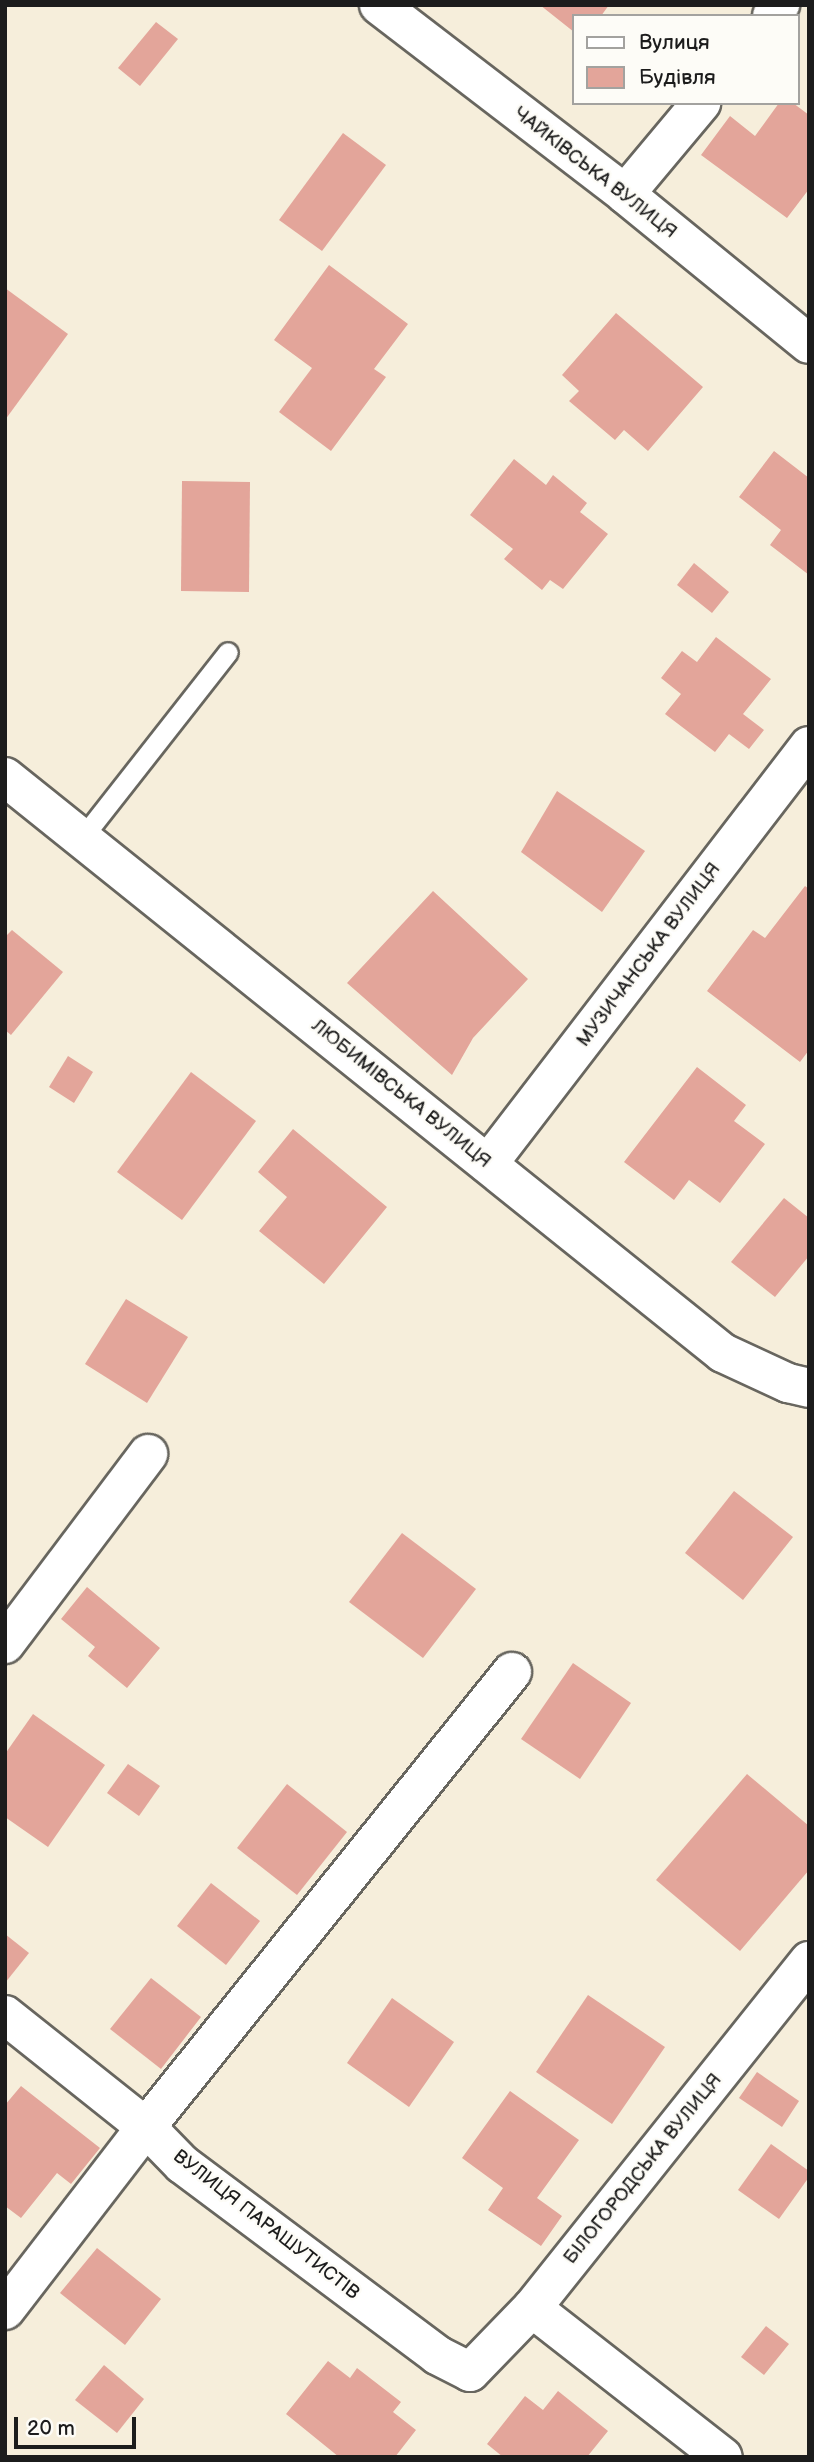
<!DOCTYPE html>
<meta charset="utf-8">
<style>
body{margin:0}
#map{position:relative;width:814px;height:2462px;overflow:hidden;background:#f6eedb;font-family:"Balsamiq Sans",sans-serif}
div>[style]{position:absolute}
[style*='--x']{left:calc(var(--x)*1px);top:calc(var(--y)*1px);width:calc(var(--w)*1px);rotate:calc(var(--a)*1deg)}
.building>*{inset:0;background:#e3a59a}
.roads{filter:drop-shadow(2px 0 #68665f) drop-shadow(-2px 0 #68665f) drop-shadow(0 2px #68665f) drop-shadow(0 -2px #68665f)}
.lane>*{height:19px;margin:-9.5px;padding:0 9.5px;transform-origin:9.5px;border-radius:9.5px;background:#fff}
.street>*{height:38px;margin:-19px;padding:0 19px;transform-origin:19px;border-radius:19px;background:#fff}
span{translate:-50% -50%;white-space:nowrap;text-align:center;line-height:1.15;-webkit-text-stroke:5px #fdfcf7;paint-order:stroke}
.street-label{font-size:19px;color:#1c1c1c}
.frame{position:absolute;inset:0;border:7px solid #1c1c1c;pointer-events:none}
.legend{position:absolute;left:572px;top:14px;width:228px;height:91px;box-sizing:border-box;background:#fdfcf7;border:2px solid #a3a29f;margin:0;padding:9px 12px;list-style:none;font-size:21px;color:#1c1c1c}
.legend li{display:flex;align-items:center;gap:14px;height:35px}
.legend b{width:35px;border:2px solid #a3a29f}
.scale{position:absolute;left:14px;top:2417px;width:122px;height:32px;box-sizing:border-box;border:4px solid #1c1c1c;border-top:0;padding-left:9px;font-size:21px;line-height:24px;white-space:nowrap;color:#1c1c1c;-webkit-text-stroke:5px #fdfcf7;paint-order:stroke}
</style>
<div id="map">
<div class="building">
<i style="clip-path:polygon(540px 5px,609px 5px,601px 16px,574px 16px,574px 32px)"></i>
<i style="clip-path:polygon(156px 22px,178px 39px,140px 86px,118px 68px)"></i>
<i style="clip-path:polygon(779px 103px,793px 103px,809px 115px,809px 189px,787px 218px,701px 155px,730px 116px,755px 136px)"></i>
<i style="clip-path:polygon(343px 133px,386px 165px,322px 251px,279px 220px)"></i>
<i style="clip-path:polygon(329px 265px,408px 324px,374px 369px,386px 377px,331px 451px,279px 412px,312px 368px,274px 340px)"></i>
<i style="clip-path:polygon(5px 288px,68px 334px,5px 420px)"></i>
<i style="clip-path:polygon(616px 313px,703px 387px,648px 451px,624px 430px,615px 440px,569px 401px,579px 391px,562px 375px)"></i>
<i style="clip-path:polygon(774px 451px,809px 478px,809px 575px,770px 545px,781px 530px,739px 497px)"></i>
<i style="clip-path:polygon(514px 459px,546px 485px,553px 475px,587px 503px,580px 512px,608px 534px,563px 589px,550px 580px,542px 590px,504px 559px,513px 549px,470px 515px)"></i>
<i style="clip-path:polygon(182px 481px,250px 482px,249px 592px,181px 591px)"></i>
<i style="clip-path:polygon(694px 563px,729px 592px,712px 613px,677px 585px)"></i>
<i style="clip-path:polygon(716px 637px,771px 679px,743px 714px,764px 730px,749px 749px,729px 734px,715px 752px,665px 714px,681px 694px,661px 678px,682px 651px,697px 662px)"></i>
<i style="clip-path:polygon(557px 791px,645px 851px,602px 912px,521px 852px)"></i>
<i style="clip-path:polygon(805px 886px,809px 889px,809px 1050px,800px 1062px,707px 991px,753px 930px,765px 938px)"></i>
<i style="clip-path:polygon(433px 891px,528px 979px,473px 1038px,452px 1075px,347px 983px)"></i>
<i style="clip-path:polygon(12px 930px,63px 972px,11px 1035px,5px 1030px,5px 937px)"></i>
<i style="clip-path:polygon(68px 1056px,93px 1072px,74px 1103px,49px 1087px)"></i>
<i style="clip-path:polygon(697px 1067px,746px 1105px,734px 1121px,765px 1144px,720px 1203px,689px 1180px,674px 1200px,624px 1162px)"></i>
<i style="clip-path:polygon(191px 1072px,256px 1121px,182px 1220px,117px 1172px)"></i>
<i style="clip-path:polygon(293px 1129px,387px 1207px,324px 1284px,259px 1231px,287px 1197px,258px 1172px)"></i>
<i style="clip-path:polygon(784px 1198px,809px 1218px,809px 1256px,775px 1297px,731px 1262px)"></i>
<i style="clip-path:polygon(126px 1299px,188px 1337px,147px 1403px,85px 1364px)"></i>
<i style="clip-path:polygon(734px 1491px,793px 1537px,743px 1600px,685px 1553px)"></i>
<i style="clip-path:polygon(402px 1533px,476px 1589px,423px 1658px,349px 1602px)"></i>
<i style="clip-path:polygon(87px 1587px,160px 1648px,127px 1688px,88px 1656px,95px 1647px,61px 1619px)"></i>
<i style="clip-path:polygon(573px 1663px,631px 1703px,580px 1779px,521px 1739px)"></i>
<i style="clip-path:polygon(33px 1714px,105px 1765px,48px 1847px,5px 1817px,5px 1754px)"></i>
<i style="clip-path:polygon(128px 1764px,160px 1786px,139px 1816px,107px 1793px)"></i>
<i style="clip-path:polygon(747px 1774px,809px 1826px,809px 1870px,740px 1951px,656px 1880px)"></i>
<i style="clip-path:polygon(287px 1784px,347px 1832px,297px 1895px,237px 1848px)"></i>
<i style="clip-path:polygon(211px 1883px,260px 1921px,226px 1965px,177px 1926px)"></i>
<i style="clip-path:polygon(5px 1934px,29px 1953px,5px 1983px)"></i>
<i style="clip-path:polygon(151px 1978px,201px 2017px,161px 2069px,110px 2029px)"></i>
<i style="clip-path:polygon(588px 1995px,665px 2047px,612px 2124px,536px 2072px)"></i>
<i style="clip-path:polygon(392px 1998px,454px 2042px,409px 2107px,347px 2063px)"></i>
<i style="clip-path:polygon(757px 2072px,799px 2101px,782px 2127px,739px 2098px)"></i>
<i style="clip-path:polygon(21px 2086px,100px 2148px,71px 2184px,57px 2173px,21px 2218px,5px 2206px,5px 2105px)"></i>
<i style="clip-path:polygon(510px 2091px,579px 2140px,537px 2198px,562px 2216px,541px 2246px,488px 2210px,503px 2188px,462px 2158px)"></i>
<i style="clip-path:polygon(771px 2144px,809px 2171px,809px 2177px,779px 2219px,738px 2190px)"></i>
<i style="clip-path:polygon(97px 2248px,161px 2299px,125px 2345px,60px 2293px)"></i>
<i style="clip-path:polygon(766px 2326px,789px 2344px,764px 2375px,741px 2357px)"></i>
<i style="clip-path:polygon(328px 2361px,350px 2378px,357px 2368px,401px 2402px,393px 2412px,416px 2430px,395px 2457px,339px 2457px,286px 2414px)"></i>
<i style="clip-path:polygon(104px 2365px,144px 2399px,117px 2433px,75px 2400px)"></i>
<i style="clip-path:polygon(558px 2391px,608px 2431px,587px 2457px,503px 2457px,487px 2444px,525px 2396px,543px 2410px)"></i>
</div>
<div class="roads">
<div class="lane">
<i style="--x:82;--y:838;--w:236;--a:-51.9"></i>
</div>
<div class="street">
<i style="--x:379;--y:5;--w:310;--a:37.5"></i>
<i style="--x:625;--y:194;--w:237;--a:39.2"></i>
<i style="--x:772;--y:16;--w:14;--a:-54"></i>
<i style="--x:625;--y:194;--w:119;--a:-50.1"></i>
<i style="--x:5;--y:777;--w:920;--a:38.74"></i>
<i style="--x:723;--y:1353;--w:72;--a:24.8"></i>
<i style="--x:788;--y:1383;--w:22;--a:13"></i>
<i style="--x:488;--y:1164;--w:527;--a:-52.48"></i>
<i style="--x:5;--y:1644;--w:238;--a:-53"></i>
<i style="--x:5;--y:2015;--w:180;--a:38.5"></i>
<i style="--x:146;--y:2127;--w:52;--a:45.8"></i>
<i style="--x:182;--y:2164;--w:319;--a:36.8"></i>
<i style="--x:437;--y:2355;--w:37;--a:27"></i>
<i style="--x:470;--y:2372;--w:89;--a:-45.9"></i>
<i style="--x:532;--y:2308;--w:444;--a:-51.4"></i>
<i style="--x:532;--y:2308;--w:242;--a:38"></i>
<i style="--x:5;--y:2310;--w:231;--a:-52.4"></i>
<i style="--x:146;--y:2127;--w:584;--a:-51.19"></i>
</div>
</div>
<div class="street-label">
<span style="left:595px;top:173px;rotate:38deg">ЧАЙКІВСЬКА ВУЛИЦЯ</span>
<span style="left:649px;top:955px;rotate:-53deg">МУЗИЧАНСЬКА ВУЛИЦЯ</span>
<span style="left:401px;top:1094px;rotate:39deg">ЛЮБИМІВСЬКА ВУЛИЦЯ</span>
<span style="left:643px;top:2169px;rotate:-51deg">БІЛОГОРОДСЬКА ВУЛИЦЯ</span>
<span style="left:266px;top:2225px;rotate:38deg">ВУЛИЦЯ ПАРАШУТИСТІВ</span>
</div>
<div class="frame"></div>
<ul class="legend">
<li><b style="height:9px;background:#fff"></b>Вулиця</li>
<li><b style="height:19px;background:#e3a59a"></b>Будівля</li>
</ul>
<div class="scale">20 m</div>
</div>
